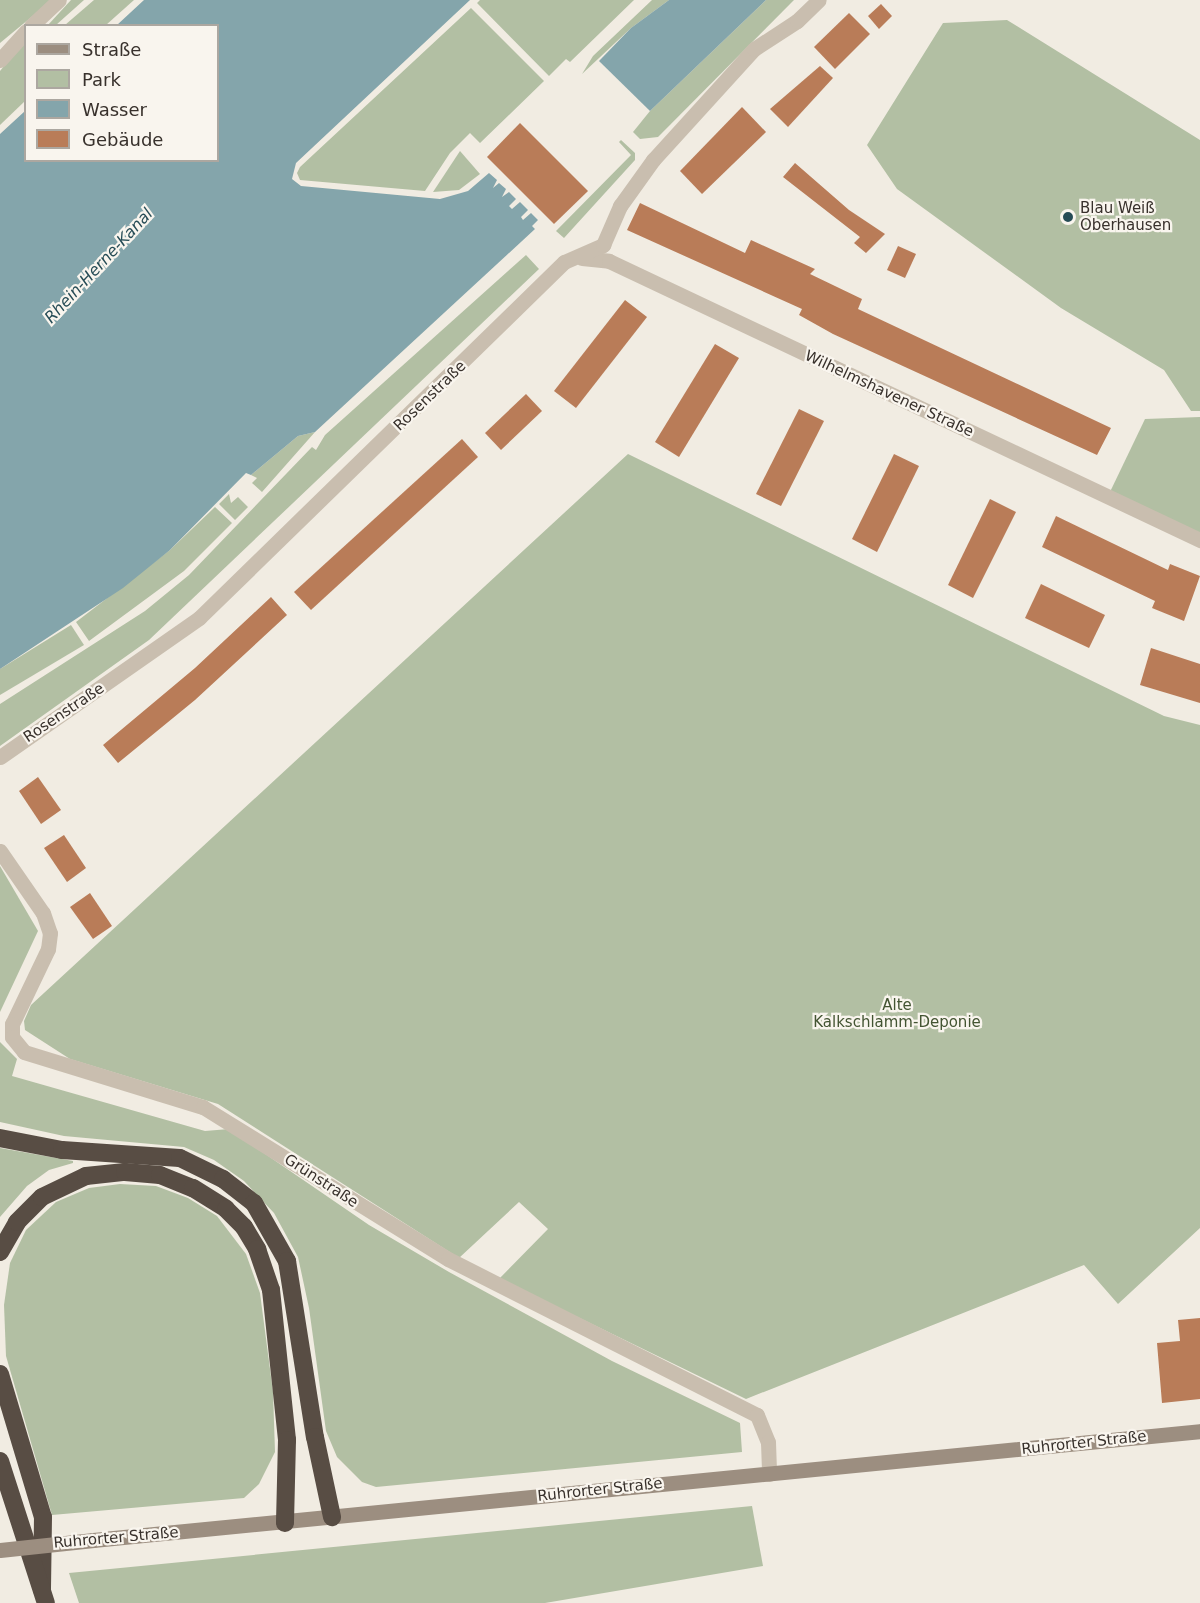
<!DOCTYPE html>
<meta charset="utf-8">
<style>
body{margin:0}
#map{position:relative;width:1200px;height:1603px;overflow:hidden;background:#f1ece2;font-family:"DejaVu Sans",sans-serif}
div>[style]{position:absolute}
[style*='--x']{left:calc(var(--x)*1px);top:calc(var(--y)*1px);width:calc(var(--w)*1px);rotate:calc(var(--a)*1deg)}
.green>*{inset:0;background:#b2bfa3}
.water>*{inset:0;background:#84a5ab}
.building>*{inset:0;background:#b97c58}
.minor>*{height:15px;margin:-7.5px;padding:0 7.5px;transform-origin:7.5px;border-radius:7.5px;background:#c9beaf}
.secondary>*{height:15px;margin:-7.5px;padding:0 7.5px;transform-origin:7.5px;border-radius:7.5px;background:#9c8e80}
.motorway>*{height:18px;margin:-9px;padding:0 9px;transform-origin:9px;border-radius:9px;background:#584d44}
.secondary-bridge>*{height:15px;margin:-7.5px;padding:0 7.5px;transform-origin:7.5px;border-radius:7.5px;background:#9c8e80}
.dots>*{width:16px;height:16px;translate:-50% -50%;box-sizing:border-box;border:3px solid #f9f5ee;border-radius:50%}
span{translate:-50% -50%;white-space:nowrap;text-align:center;line-height:1.15;-webkit-text-stroke:4.5px #f9f5ee;paint-order:stroke}
.poi-label{font-size:15px;color:#38312c}
.left{translate:0 -50%;text-align:left}
.street-label{font-size:15px;color:#38312c}
.park-label{font-size:15px;color:#435432}
.water-label{font-size:16px;color:#264c56;font-style:italic}
.legend{position:absolute;left:24px;top:24px;width:195px;height:138px;box-sizing:border-box;background:#f9f5ee;border:2px solid #aca7a0;margin:0;padding:8px 10px;list-style:none;font-size:18px;color:#38312c}
.legend li{display:flex;align-items:center;gap:12px;height:30px}
.legend b{width:30px;border:2px solid #aca7a0}
</style>
<div id="map">
<div class="green">
<i style="clip-path:polygon(0 0,52px 0,0 43px)"></i>
<i style="clip-path:polygon(71px 0,84px 0,56px 25px,48px 25px)"></i>
<i style="clip-path:polygon(94px 0,134px 0,106px 25px,65px 25px)"></i>
<i style="clip-path:polygon(480px 0,634px 0,570px 62px,566px 59px,549px 76px,477px 3px)"></i>
<i style="clip-path:polygon(652px 0,669px 0,631px 28px,582px 74px,593px 56px)"></i>
<i style="clip-path:polygon(766px 0,794px 0,658px 137px,640px 139px,633px 132px,650px 111px)"></i>
<i style="clip-path:polygon(471px 8px,544px 81px,480px 143px,470px 133px,450px 153px,425px 191px,300px 180px,297px 173px,300px 167px)"></i>
<i style="clip-path:polygon(1007px 20px,1200px 140px,1200px 411px,1191px 411px,1164px 370px,1061px 308px,897px 189px,867px 145px,943px 23px)"></i>
<i style="clip-path:polygon(25px 40px,25px 101px,0 125px,0 71px)"></i>
<i style="clip-path:polygon(621px 140px,635px 153px,635px 160px,564px 238px,556px 231px,631px 155px,619px 142px)"></i>
<i style="clip-path:polygon(460px 151px,480px 174px,459px 190px,433px 192px)"></i>
<i style="clip-path:polygon(526px 255px,539px 269px,149px 640px,0 746px,0 704px,145px 611px,189px 575px,312px 447px,316px 450px,325px 435px)"></i>
<i style="clip-path:polygon(1200px 417px,1200px 535px,1109px 494px,1145px 419px)"></i>
<i style="clip-path:polygon(315px 432px,262px 492px,252px 483px,257px 478px,251px 475px,298px 436px)"></i>
<i style="clip-path:polygon(628px 454px,1164px 716px,1200px 725px,1200px 1228px,1118px 1304px,1084px 1265px,746px 1399px,499px 1279px,548px 1229px,519px 1202px,459px 1258px,218px 1104px,70px 1059px,25px 1030px,24px 1021px,31px 1005px)"></i>
<i style="clip-path:polygon(229px 494px,231px 503px,238px 497px,248px 507px,235px 520px,219px 504px)"></i>
<i style="clip-path:polygon(215px 507px,232px 523px,184px 571px,89px 641px,76px 622px,170px 550px)"></i>
<i style="clip-path:polygon(71px 625px,84px 645px,0 695px,0 669px)"></i>
<i style="clip-path:polygon(0 866px,38px 931px,0 1012px)"></i>
<i style="clip-path:polygon(0 1042px,17px 1059px,12px 1076px,205px 1131px,229px 1129px,369px 1225px,449px 1272px,612px 1361px,740px 1423px,742px 1452px,376px 1487px,362px 1482px,337px 1457px,326px 1431px,309px 1308px,298px 1257px,274px 1213px,244px 1181px,214px 1160px,184px 1147px,64px 1136px,0 1122px)"></i>
<i style="clip-path:polygon(0 1148px,73px 1161px,73px 1163px,49px 1170px,27px 1186px,0 1217px)"></i>
<i style="clip-path:polygon(120px 1184px,156px 1186px,188px 1198px,217px 1216px,246px 1254px,260px 1293px,273px 1392px,275px 1452px,259px 1484px,244px 1498px,52px 1515px,6px 1356px,4px 1305px,10px 1263px,26px 1230px,56px 1202px,89px 1188px)"></i>
<i style="clip-path:polygon(752px 1506px,763px 1566px,545px 1603px,79px 1603px,69px 1573px)"></i>
</div>
<div class="water">
<i style="clip-path:polygon(144px 0,470px 0,296px 163px,292px 179px,301px 186px,440px 199px,468px 191px,489px 173px,497px 180px,493px 188px,499px 183px,506px 189px,502px 197px,509px 192px,516px 199px,509px 206px,512px 209px,520px 202px,528px 210px,521px 217px,523px 220px,531px 213px,538px 220px,532px 226px,535px 229px,315px 432px,298px 436px,251px 475px,246px 473px,170px 550px,123px 588px,0 669px,0 134px,25px 111px,26px 160px,218px 160px,218px 26px,117px 25px)"></i>
<i style="clip-path:polygon(669px 0,766px 0,650px 111px,599px 61px,631px 28px)"></i>
</div>
<div class="building">
<i style="clip-path:polygon(881px 4px,892px 16px,879px 29px,868px 16px)"></i>
<i style="clip-path:polygon(849px 13px,870px 34px,835px 69px,814px 47px)"></i>
<i style="clip-path:polygon(820px 66px,833px 78px,788px 127px,770px 109px)"></i>
<i style="clip-path:polygon(742px 107px,766px 132px,702px 194px,680px 171px)"></i>
<i style="clip-path:polygon(520px 123px,588px 191px,554px 224px,487px 157px)"></i>
<i style="clip-path:polygon(795px 163px,849px 210px,885px 234px,866px 253px,854px 243px,860px 237px,783px 177px)"></i>
<i style="clip-path:polygon(640px 203px,745px 253px,751px 240px,815px 269px,810px 274px,862px 299px,858px 309px,1111px 428px,1097px 455px,833px 334px,799px 315px,802px 309px,627px 230px)"></i>
<i style="clip-path:polygon(898px 246px,916px 254px,905px 278px,887px 270px)"></i>
<i style="clip-path:polygon(625px 300px,647px 317px,576px 408px,554px 391px)"></i>
<i style="clip-path:polygon(715px 344px,739px 358px,679px 457px,655px 442px)"></i>
<i style="clip-path:polygon(526px 394px,542px 411px,501px 450px,485px 433px)"></i>
<i style="clip-path:polygon(799px 409px,824px 421px,781px 506px,756px 494px)"></i>
<i style="clip-path:polygon(462px 439px,478px 457px,311px 610px,294px 592px)"></i>
<i style="clip-path:polygon(894px 454px,919px 466px,877px 552px,852px 539px)"></i>
<i style="clip-path:polygon(990px 499px,1016px 512px,973px 598px,948px 585px)"></i>
<i style="clip-path:polygon(1056px 516px,1168px 570px,1170px 564px,1200px 576px,1184px 621px,1152px 608px,1155px 601px,1042px 547px)"></i>
<i style="clip-path:polygon(1041px 584px,1105px 615px,1089px 648px,1025px 618px)"></i>
<i style="clip-path:polygon(271px 597px,287px 615px,195px 700px,118px 763px,103px 745px,195px 668px)"></i>
<i style="clip-path:polygon(1151px 648px,1200px 664px,1200px 703px,1140px 685px)"></i>
<i style="clip-path:polygon(38px 777px,61px 810px,41px 824px,19px 791px)"></i>
<i style="clip-path:polygon(64px 835px,86px 868px,67px 882px,44px 848px)"></i>
<i style="clip-path:polygon(90px 893px,112px 926px,93px 939px,70px 907px)"></i>
<i style="clip-path:polygon(1200px 1318px,1200px 1399px,1162px 1403px,1157px 1343px,1180px 1341px,1178px 1320px)"></i>
</div>
<div class="minor">
<i style="--x:31;--y:26;--w:38;--a:-43"></i>
<i style="--x:0;--y:60;--w:39;--a:-48"></i>
<i style="--x:582;--y:258;--w:27;--a:6"></i>
<i style="--x:609;--y:261;--w:654;--a:25.27"></i>
<i style="--x:0;--y:757;--w:243;--a:-34.9"></i>
<i style="--x:199;--y:618;--w:510;--a:-44.28"></i>
<i style="--x:564;--y:262;--w:43;--a:-23.6"></i>
<i style="--x:603;--y:245;--w:43;--a:-66.4"></i>
<i style="--x:620;--y:206;--w:57;--a:-54.3"></i>
<i style="--x:653;--y:160;--w:150;--a:-47.7"></i>
<i style="--x:754;--y:49;--w:51;--a:-33.1"></i>
<i style="--x:797;--y:21;--w:30;--a:-44"></i>
<i style="--x:0;--y:851;--w:75;--a:55.3"></i>
<i style="--x:43;--y:913;--w:21;--a:71"></i>
<i style="--x:50;--y:933;--w:16;--a:97"></i>
<i style="--x:48;--y:949;--w:83;--a:115.6"></i>
<i style="--x:12;--y:1024;--w:13;--a:90"></i>
<i style="--x:12;--y:1037;--w:19;--a:51"></i>
<i style="--x:24;--y:1052;--w:187;--a:17.1"></i>
<i style="--x:203;--y:1107;--w:288;--a:31.8"></i>
<i style="--x:448;--y:1259;--w:346;--a:26.8"></i>
<i style="--x:757;--y:1415;--w:29;--a:68"></i>
<i style="--x:768;--y:1442;--w:32;--a:88"></i>
</div>
<div class="secondary">
<i style="--x:93;--y:1540;--w:1112;--a:-5.62"></i>
</div>
<div class="motorway">
<i style="--x:0;--y:1138;--w:63;--a:11"></i>
<i style="--x:62;--y:1150;--w:118;--a:3.9"></i>
<i style="--x:180;--y:1158;--w:48;--a:26"></i>
<i style="--x:223;--y:1179;--w:39;--a:38"></i>
<i style="--x:254;--y:1203;--w:67;--a:60.4"></i>
<i style="--x:287;--y:1261;--w:178;--a:81"></i>
<i style="--x:315;--y:1437;--w:82;--a:78"></i>
<i style="--x:0;--y:1252;--w:34;--a:-60"></i>
<i style="--x:17;--y:1222;--w:35;--a:-45"></i>
<i style="--x:42;--y:1197;--w:49;--a:-25.5"></i>
<i style="--x:86;--y:1176;--w:39;--a:-6"></i>
<i style="--x:125;--y:1172;--w:35;--a:5"></i>
<i style="--x:160;--y:1175;--w:35;--a:22"></i>
<i style="--x:193;--y:1188;--w:39;--a:32"></i>
<i style="--x:226;--y:1209;--w:25;--a:45"></i>
<i style="--x:244;--y:1227;--w:26;--a:59"></i>
<i style="--x:257;--y:1249;--w:43;--a:71.1"></i>
<i style="--x:271;--y:1290;--w:151;--a:83.9"></i>
<i style="--x:287;--y:1440;--w:83;--a:91.4"></i>
<i style="--x:0;--y:1374;--w:149;--a:73.3"></i>
<i style="--x:43;--y:1517;--w:73;--a:90.8"></i>
<i style="--x:0;--y:1461;--w:149;--a:72.1"></i>
</div>
<div class="secondary-bridge">
<i style="--x:0;--y:1550;--w:94;--a:-6.1"></i>
</div>
<div class="dots">
<i style="left:1068px;top:217px;background:#264c56"></i>
</div>
<div class="poi-label">
<span class="left" style="left:1080px;top:217px">Blau Weiß<br>Oberhausen</span>
</div>
<div class="street-label">
<span style="left:889px;top:394px;rotate:25deg">Wilhelmshavener Straße</span>
<span style="left:430px;top:396px;rotate:-44deg">Rosenstraße</span>
<span style="left:64px;top:713px;rotate:-34deg">Rosenstraße</span>
<span style="left:321px;top:1181px;rotate:33deg">Grünstraße</span>
<span style="left:1084px;top:1443px;rotate:-6deg">Ruhrorter Straße</span>
<span style="left:600px;top:1490px;rotate:-6deg">Ruhrorter Straße</span>
<span style="left:116px;top:1538px;rotate:-5deg">Ruhrorter Straße</span>
</div>
<div class="park-label">
<span style="left:897px;top:1014px">Alte<br>Kalkschlamm-Deponie</span>
</div>
<div class="water-label">
<span style="left:99px;top:266px;rotate:-47deg">Rhein-Herne-Kanal</span>
</div>
<ul class="legend">
<li><b style="height:8px;background:#9c8e80"></b>Straße</li>
<li><b style="height:16px;background:#b2bfa3"></b>Park</li>
<li><b style="height:16px;background:#84a5ab"></b>Wasser</li>
<li><b style="height:16px;background:#b97c58"></b>Gebäude</li>
</ul>
</div>
